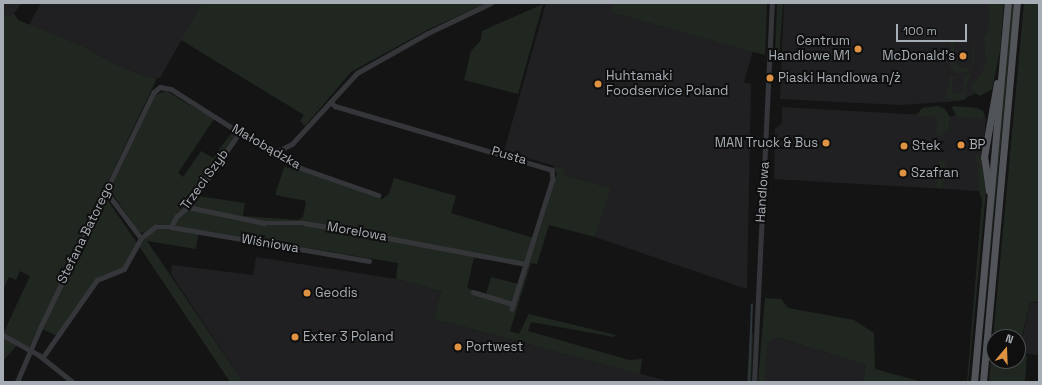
<!DOCTYPE html>
<meta charset="utf-8">
<style>
body{margin:0}
#map{position:relative;width:1042px;height:385px;overflow:hidden;background:#141415;font-family:"Space Grotesk",sans-serif}
div>[style]{position:absolute}
[style*='--x']{left:calc(var(--x)*1px);top:calc(var(--y)*1px);width:calc(var(--w)*1px);rotate:calc(var(--a)*1deg)}
.built>*{inset:0;background:#202022}
.green>*{inset:0;background:#202720}
.stream>*{height:1.5px;margin:-0.75px;padding:0 0.75px;transform-origin:0.75px;border-radius:0.75px;background:#2e383c}
.street>*{height:4.5px;margin:-2.25px;padding:0 2.25px;transform-origin:2.25px;border-radius:2.25px;background:#35363a}
.primary>*{height:7px;margin:-3.5px;padding:0 3.5px;transform-origin:3.5px;border-radius:3.5px;background:#515458}
.dots>*{width:11px;height:11px;translate:-50% -50%;box-sizing:border-box;border:2px solid #0f0f10;border-radius:50%}
span{translate:-50% -50%;white-space:nowrap;text-align:center;line-height:1.15;-webkit-text-stroke:4px #0f0f10;paint-order:stroke}
.poi-label{font-size:13px;color:#a7adb4}
.right{translate:-100% -50%;text-align:right}
.left{translate:0 -50%;text-align:left}
.street-label{font-size:13px;color:#a7adb4}
.frame{position:absolute;inset:0;border:4px solid #a7adb4;pointer-events:none}
.north{position:absolute;left:986px;top:329px;width:40px;height:40px;box-sizing:border-box;background:#0f0f10;border:1px solid #4c4e52;border-radius:50%;rotate:19deg;font-size:11px;font-weight:700;line-height:16px;text-align:center;color:#a7adb4}
.north::after{content:'';display:block;margin:auto;width:14px;height:18px;background:#df9342;clip-path:polygon(50% 0,100% 100%,50% 72%,0 100%)}
.scale{position:absolute;left:896px;top:24px;width:71px;height:18px;box-sizing:border-box;border:2px solid #a7adb4;border-top:0;padding-left:5px;font-size:12px;line-height:14px;white-space:nowrap;color:#a7adb4;-webkit-text-stroke:3px #0f0f10;paint-order:stroke}
</style>
<div id="map">
<div class="built">
<i style="clip-path:polygon(3px 3px,22px 3px,11px 17px,3px 13px)"></i>
<i style="clip-path:polygon(41px 3px,202px 3px,160px 78px,147px 77px,114px 64px,85px 47px,29px 25px)"></i>
<i style="clip-path:polygon(546px 3px,613px 3px,610px 12px,753px 51px,744px 82px,751px 84px,747px 289px,595px 237px,611px 188px,564px 175px,565px 169px,504px 151px)"></i>
<i style="clip-path:polygon(784px 3px,991px 3px,989px 87px,960px 101px,900px 105px,780px 99px)"></i>
<i style="clip-path:polygon(782px 107px,943px 116px,941px 137px,944px 131px,949px 131px,950px 117px,955px 115px,986px 118px,980px 191px,774px 179px,775px 129px,782px 123px)"></i>
<i style="clip-path:polygon(256px 257px,396px 279px,441px 291px,434px 319px,671px 382px,243px 382px,171px 274px,172px 265px,253px 275px)"></i>
<i style="clip-path:polygon(1030px 302px,1039px 303px,1039px 355px,1019px 353px)"></i>
<i style="clip-path:polygon(777px 337px,866px 365px,863px 382px,765px 382px,767px 348px,770px 341px)"></i>
</div>
<div class="green">
<i style="clip-path:polygon(202px 3px,487px 3px,429px 29px,351px 72px,305px 126px,300px 121px,304px 115px,181px 40px)"></i>
<i style="clip-path:polygon(613px 3px,767px 3px,765px 55px,610px 12px)"></i>
<i style="clip-path:polygon(777px 3px,783px 3px,779px 61px,775px 59px)"></i>
<i style="clip-path:polygon(989px 3px,1004px 3px,1000px 51px,992px 89px,980px 96px,974px 92px,971px 86px,981px 74px,986px 62px,984px 38px,988px 31px)"></i>
<i style="clip-path:polygon(1011px 3px,1014px 3px,983px 331px,984px 300px)"></i>
<i style="clip-path:polygon(evenodd,1024px 3px,1039px 3px,1039px 302px,1030px 302px,1018px 353px,1027px 355px,1025px 382px,989px 382px,1024px 3px,994px 337px,1018px 337px,1018px 361px,994px 361px,994px 337px)"></i>
<i style="clip-path:polygon(543px 4px,518px 94px,464px 80px,471px 51px,481px 40px,482px 31px)"></i>
<i style="clip-path:polygon(3px 13px,11px 17px,14px 13px,18px 20px,85px 47px,114px 64px,147px 77px,157px 78px,27px 352px,17px 345px,3px 361px,3px 334px,30px 276px,20px 271px,16px 280px,9px 277px,3px 290px)"></i>
<i style="clip-path:polygon(951px 40px,954px 41px,954px 63px,962px 68px,970px 67px,972px 63px,973px 43px,975px 44px,974px 63px,967px 72px,956px 73px,950px 68px)"></i>
<i style="clip-path:polygon(972px 73px,966px 85px,965px 100px,946px 99px,950px 76px,956px 78px,952px 79px,952px 93px,960px 95px,964px 93px,964px 78px,961px 78px)"></i>
<i style="clip-path:polygon(evenodd,166px 91px,214px 119px,178px 173px,183px 177px,201px 151px,213px 158px,232px 132px,239px 136px,198px 196px,245px 203px,243px 216px,298px 220px,303px 217px,306px 201px,275px 195px,284px 167px,301px 170px,382px 199px,389px 194px,394px 178px,456px 196px,451px 213px,537px 239px,557px 174px,553px 166px,565px 169px,564px 175px,611px 188px,595px 237px,549px 225px,537px 264px,531px 263px,510px 331px,519px 334px,529px 314px,616px 335px,614px 337px,531px 322px,528px 331px,629px 360px,642px 359px,640px 374px,434px 319px,441px 291px,396px 279px,398px 263px,199px 230px,196px 249px,147px 241px,243px 382px,230px 382px,139px 246px,146px 238px,146px 233px,139px 232px,110px 190px,155px 95px,166px 91px,474px 258px,524px 265px,518px 284px,491px 277px,486px 294px,467px 288px,474px 258px)"></i>
<i style="clip-path:polygon(938px 106px,945px 109px,950px 117px,949px 131px,944px 131px,943px 137px,936px 134px,937px 117px,916px 116px,922px 108px)"></i>
<i style="clip-path:polygon(954px 106px,977px 108px,983px 111px,985px 117px,981px 119px,957px 117px,952px 108px)"></i>
<i style="clip-path:polygon(977px 153px,981px 158px,986px 192px,969px 374px,968px 382px,967px 382px,982px 200px,979px 191px,978px 169px,981px 167px,975px 160px)"></i>
<i style="clip-path:polygon(939px 160px,946px 162px,942px 188px,936px 188px)"></i>
<i style="clip-path:polygon(104px 195px,137px 243px,121px 272px,97px 280px,59px 337px,42px 329px)"></i>
<i style="clip-path:polygon(765px 298px,781px 299px,788px 308px,854px 320px,874px 333px,875px 369px,923px 382px,863px 382px,866px 365px,777px 337px,770px 341px,767px 348px,765px 382px,758px 382px)"></i>
<i style="clip-path:polygon(750px 332px,753px 334px,751px 382px,747px 382px)"></i>
</div>
<div class="stream">
<i style="--x:749;--y:382;--w:77;--a:-87.8"></i>
</div>
<div class="street">
<i style="--x:331;--y:102;--w:6;--a:45"></i>
<i style="--x:335;--y:106;--w:226;--a:16.4"></i>
<i style="--x:552;--y:170;--w:9;--a:84"></i>
<i style="--x:553;--y:179;--w:136;--a:107.5"></i>
<i style="--x:278;--y:151;--w:13;--a:51"></i>
<i style="--x:286;--y:161;--w:17;--a:25"></i>
<i style="--x:301;--y:168;--w:82;--a:19.3"></i>
<i style="--x:106;--y:191;--w:59;--a:53.3"></i>
<i style="--x:188;--y:207;--w:78;--a:11.9"></i>
<i style="--x:264;--y:223;--w:40;--a:0"></i>
<i style="--x:304;--y:223;--w:48;--a:9.7"></i>
<i style="--x:351;--y:231;--w:178;--a:10.7"></i>
<i style="--x:171;--y:227;--w:11;--a:-63"></i>
<i style="--x:176;--y:217;--w:16;--a:-40"></i>
<i style="--x:188;--y:207;--w:91;--a:-55.3"></i>
<i style="--x:473;--y:292;--w:42;--a:16.7"></i>
<i style="--x:3;--y:335;--w:41;--a:29.1"></i>
<i style="--x:39;--y:355;--w:43;--a:38.5"></i>
<i style="--x:43;--y:357;--w:94;--a:-55"></i>
<i style="--x:97;--y:280;--w:29;--a:-22"></i>
<i style="--x:124;--y:269;--w:35;--a:-61"></i>
<i style="--x:141;--y:238;--w:18;--a:-38"></i>
<i style="--x:155;--y:227;--w:16;--a:0"></i>
<i style="--x:171;--y:227;--w:201;--a:9.7"></i>
<i style="--x:17;--y:382;--w:59;--a:-66.9"></i>
<i style="--x:40;--y:328;--w:261;--a:-64.3"></i>
<i style="--x:153;--y:93;--w:9;--a:-41"></i>
<i style="--x:160;--y:87;--w:11;--a:10"></i>
<i style="--x:171;--y:89;--w:110;--a:32.4"></i>
<i style="--x:264;--y:148;--w:14;--a:12"></i>
<i style="--x:278;--y:151;--w:16;--a:-27"></i>
<i style="--x:292;--y:144;--w:96;--a:-47.5"></i>
<i style="--x:357;--y:73;--w:81;--a:-29.4"></i>
<i style="--x:428;--y:33;--w:70;--a:-25.5"></i>
<i style="--x:754;--y:382;--w:379;--a:-87.3"></i>
</div>
<div class="primary">
<i style="--x:989;--y:191;--w:34;--a:-98"></i>
<i style="--x:984;--y:157;--w:75;--a:-80"></i>
<i style="--x:974;--y:382;--w:381;--a:-84.9"></i>
<i style="--x:983;--y:382;--w:381;--a:-84.9"></i>
</div>
<div class="dots">
<i style="left:858px;top:49px;background:#df9342"></i>
<i style="left:963px;top:56px;background:#df9342"></i>
<i style="left:770px;top:78px;background:#df9342"></i>
<i style="left:598px;top:84px;background:#df9342"></i>
<i style="left:826px;top:143px;background:#df9342"></i>
<i style="left:961px;top:145px;background:#df9342"></i>
<i style="left:904px;top:146px;background:#df9342"></i>
<i style="left:903px;top:173px;background:#df9342"></i>
<i style="left:307px;top:293px;background:#df9342"></i>
<i style="left:295px;top:337px;background:#df9342"></i>
<i style="left:458px;top:347px;background:#df9342"></i>
</div>
<div class="poi-label">
<span class="right" style="left:850px;top:49px">Centrum<br>Handlowe M1</span>
<span class="right" style="left:955px;top:56px">McDonald's</span>
<span class="left" style="left:606px;top:84px">Huhtamaki<br>Foodservice Poland</span>
<span class="left" style="left:778px;top:78px">Piaski Handlowa n/ż</span>
<span class="right" style="left:818px;top:143px">MAN Truck &amp; Bus</span>
<span class="left" style="left:969px;top:145px">BP</span>
<span class="left" style="left:912px;top:146px">Stek</span>
<span class="left" style="left:911px;top:173px">Szafran</span>
<span class="left" style="left:315px;top:293px">Geodis</span>
<span class="left" style="left:303px;top:337px">Exter 3 Poland</span>
<span class="left" style="left:466px;top:347px">Portwest</span>
</div>
<div class="street-label">
<span style="left:266px;top:147px;rotate:30deg">Małobądzka</span>
<span style="left:509px;top:156px;rotate:16deg">Pusta</span>
<span style="left:205px;top:180px;rotate:-54deg">Trzeci Szyb</span>
<span style="left:763px;top:192px;rotate:-86deg">Handlowa</span>
<span style="left:357px;top:232px;rotate:10deg">Morelowa</span>
<span style="left:86px;top:233px;rotate:-64deg">Stefana Batorego</span>
<span style="left:270px;top:244px;rotate:10deg">Wiśniowa</span>
</div>
<div class="frame"></div>
<div class="north">N</div>
<div class="scale">100 m</div>
</div>
